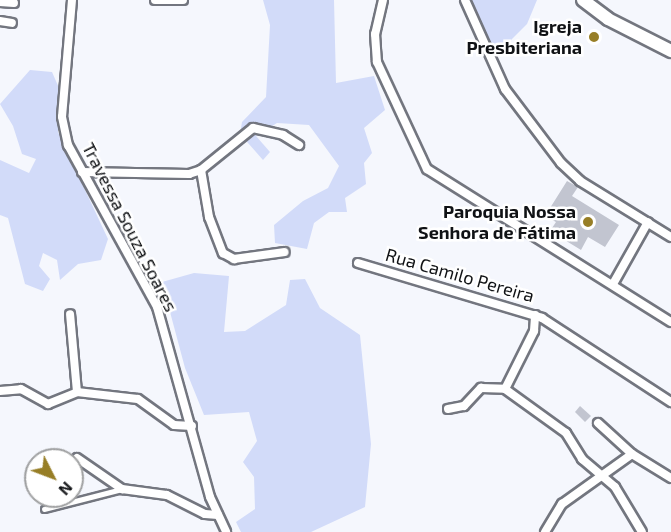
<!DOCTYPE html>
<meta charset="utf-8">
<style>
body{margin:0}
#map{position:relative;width:671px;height:532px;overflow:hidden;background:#f5f7fd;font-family:"Exo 2",sans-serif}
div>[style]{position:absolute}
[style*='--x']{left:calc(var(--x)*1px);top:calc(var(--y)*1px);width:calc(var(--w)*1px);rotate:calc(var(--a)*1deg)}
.green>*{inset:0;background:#d2dbf9}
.building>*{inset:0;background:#c2c5d0}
.roads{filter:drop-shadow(2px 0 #73767f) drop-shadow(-2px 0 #73767f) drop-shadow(0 2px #73767f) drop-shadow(0 -2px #73767f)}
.service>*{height:4.5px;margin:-2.25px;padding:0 2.25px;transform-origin:2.25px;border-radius:2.25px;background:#fff}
.minor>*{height:8px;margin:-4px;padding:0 4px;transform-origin:4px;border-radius:4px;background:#fff}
.secondary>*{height:12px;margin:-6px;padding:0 6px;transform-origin:6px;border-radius:6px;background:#fff}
.dots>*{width:16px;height:16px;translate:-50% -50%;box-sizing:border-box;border:3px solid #fff;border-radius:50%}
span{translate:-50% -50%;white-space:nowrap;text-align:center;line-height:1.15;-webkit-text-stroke:5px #fff;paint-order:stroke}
.poi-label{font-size:18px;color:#101215;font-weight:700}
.right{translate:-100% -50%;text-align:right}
.street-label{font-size:18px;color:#101215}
.north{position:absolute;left:24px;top:448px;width:60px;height:60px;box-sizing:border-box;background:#fff;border:2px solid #9fa0a1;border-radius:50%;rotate:132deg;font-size:16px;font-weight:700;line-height:24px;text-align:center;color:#101215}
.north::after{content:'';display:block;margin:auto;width:21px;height:27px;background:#977e26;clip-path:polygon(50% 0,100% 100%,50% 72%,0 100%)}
</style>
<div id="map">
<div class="green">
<i style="clip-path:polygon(263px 0,334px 0,336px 83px,374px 76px,385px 110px,364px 128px,372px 153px,364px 163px,366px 184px,345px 198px,347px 212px,329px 212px,314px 223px,307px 249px,275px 243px,274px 225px,303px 201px,328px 188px,339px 166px,309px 125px,277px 123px,256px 136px,270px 152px,263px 160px,240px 134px,242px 122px,266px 97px,270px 25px)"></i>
<i style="clip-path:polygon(468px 0,537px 0,527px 24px,493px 58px)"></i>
<i style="clip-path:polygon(30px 70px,52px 72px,59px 88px,58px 132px,108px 239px,101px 260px,78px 264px,60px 280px,57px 260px,43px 253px,39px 266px,50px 279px,43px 291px,25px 284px,8px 218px,0 215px,0 160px,29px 173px,36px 159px,22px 154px,13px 126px,0 104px)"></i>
<i style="clip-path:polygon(194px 273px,229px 276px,224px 332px,245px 331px,286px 305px,290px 280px,305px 279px,320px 308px,360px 335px,371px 444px,365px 507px,311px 532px,241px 532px,236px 522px,255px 509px,254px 477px,243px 462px,257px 441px,249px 412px,204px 415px,185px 368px,162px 282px)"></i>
</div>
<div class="building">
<i style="clip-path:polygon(567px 181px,578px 187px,572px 196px,619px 225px,605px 247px,588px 237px,581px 250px,550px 231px,556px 222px,545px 216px)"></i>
<i style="clip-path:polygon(580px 406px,591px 416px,585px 422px,575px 412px)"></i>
</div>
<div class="roads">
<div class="service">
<i style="--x:44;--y:509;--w:81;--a:-14.4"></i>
</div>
<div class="minor">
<i style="--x:72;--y:0;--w:117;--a:94.9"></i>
<i style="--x:62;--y:117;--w:29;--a:78"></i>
<i style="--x:68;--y:145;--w:185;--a:61.2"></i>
<i style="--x:157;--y:307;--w:197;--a:74.4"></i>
<i style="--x:210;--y:497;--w:38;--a:65"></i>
<i style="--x:155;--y:0;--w:28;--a:0"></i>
<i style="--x:383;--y:0;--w:35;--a:103"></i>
<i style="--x:375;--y:34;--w:28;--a:86"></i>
<i style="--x:377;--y:62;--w:118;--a:65"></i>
<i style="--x:427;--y:169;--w:288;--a:32.1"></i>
<i style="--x:465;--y:0;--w:98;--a:65.8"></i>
<i style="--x:505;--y:89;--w:93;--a:52.9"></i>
<i style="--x:561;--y:163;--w:26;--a:43"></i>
<i style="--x:580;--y:181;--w:107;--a:31.6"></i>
<i style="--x:0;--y:2;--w:14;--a:4"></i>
<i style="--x:0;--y:21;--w:12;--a:9"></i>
<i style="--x:201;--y:170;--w:48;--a:80.3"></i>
<i style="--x:209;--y:217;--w:39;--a:69"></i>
<i style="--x:223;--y:253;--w:13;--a:29"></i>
<i style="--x:234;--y:259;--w:51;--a:-7.8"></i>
<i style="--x:82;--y:172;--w:107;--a:1.1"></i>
<i style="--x:189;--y:174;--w:13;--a:-18"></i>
<i style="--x:201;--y:170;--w:67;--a:-38.9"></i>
<i style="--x:253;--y:128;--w:31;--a:13"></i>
<i style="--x:283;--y:135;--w:19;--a:32"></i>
<i style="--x:358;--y:263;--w:192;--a:16.6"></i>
<i style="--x:542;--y:318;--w:154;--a:33.1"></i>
<i style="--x:613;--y:284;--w:71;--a:-60.6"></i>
<i style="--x:505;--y:389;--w:65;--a:-63.4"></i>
<i style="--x:534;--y:331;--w:16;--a:-86"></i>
<i style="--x:0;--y:391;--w:21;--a:-5"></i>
<i style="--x:21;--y:389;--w:31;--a:29"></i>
<i style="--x:48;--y:404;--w:31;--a:-22"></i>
<i style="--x:77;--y:392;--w:78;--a:-95.1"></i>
<i style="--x:77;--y:392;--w:61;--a:6.5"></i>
<i style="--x:138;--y:399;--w:44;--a:35.8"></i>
<i style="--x:174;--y:425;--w:18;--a:3"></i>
<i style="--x:448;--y:409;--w:16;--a:-11"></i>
<i style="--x:464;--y:406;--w:25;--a:-47"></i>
<i style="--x:481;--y:388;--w:24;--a:2"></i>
<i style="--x:505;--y:389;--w:75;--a:35.8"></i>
<i style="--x:566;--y:433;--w:31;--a:58"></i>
<i style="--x:582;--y:459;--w:43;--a:40.3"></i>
<i style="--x:615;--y:487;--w:52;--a:59"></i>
<i style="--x:598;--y:423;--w:46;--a:42.4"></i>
<i style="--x:632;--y:454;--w:46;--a:31.6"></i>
<i style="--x:77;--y:458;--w:55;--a:34.6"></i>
<i style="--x:122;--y:489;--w:45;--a:7.6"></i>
<i style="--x:167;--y:495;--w:42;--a:26.6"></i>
<i style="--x:205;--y:514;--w:13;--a:4"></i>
<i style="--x:545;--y:532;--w:33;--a:-59"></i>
<i style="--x:562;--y:504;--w:86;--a:-35.5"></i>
</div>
<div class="secondary">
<i style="--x:583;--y:0;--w:31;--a:37"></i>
<i style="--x:608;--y:19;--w:71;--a:26.9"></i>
</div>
</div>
<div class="dots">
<i style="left:594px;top:37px;background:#977e26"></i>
<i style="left:588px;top:222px;background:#977e26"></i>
</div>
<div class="poi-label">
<span class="right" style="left:582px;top:37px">Igreja<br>Presbiteriana</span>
<span class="right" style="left:576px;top:222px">Paroquia Nossa<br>Senhora de Fátima</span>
</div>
<div class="street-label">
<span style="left:130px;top:227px;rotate:63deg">Travessa Souza Soares</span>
<span style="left:460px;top:275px;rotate:16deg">Rua Camilo Pereira</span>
</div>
<div class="north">N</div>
</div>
